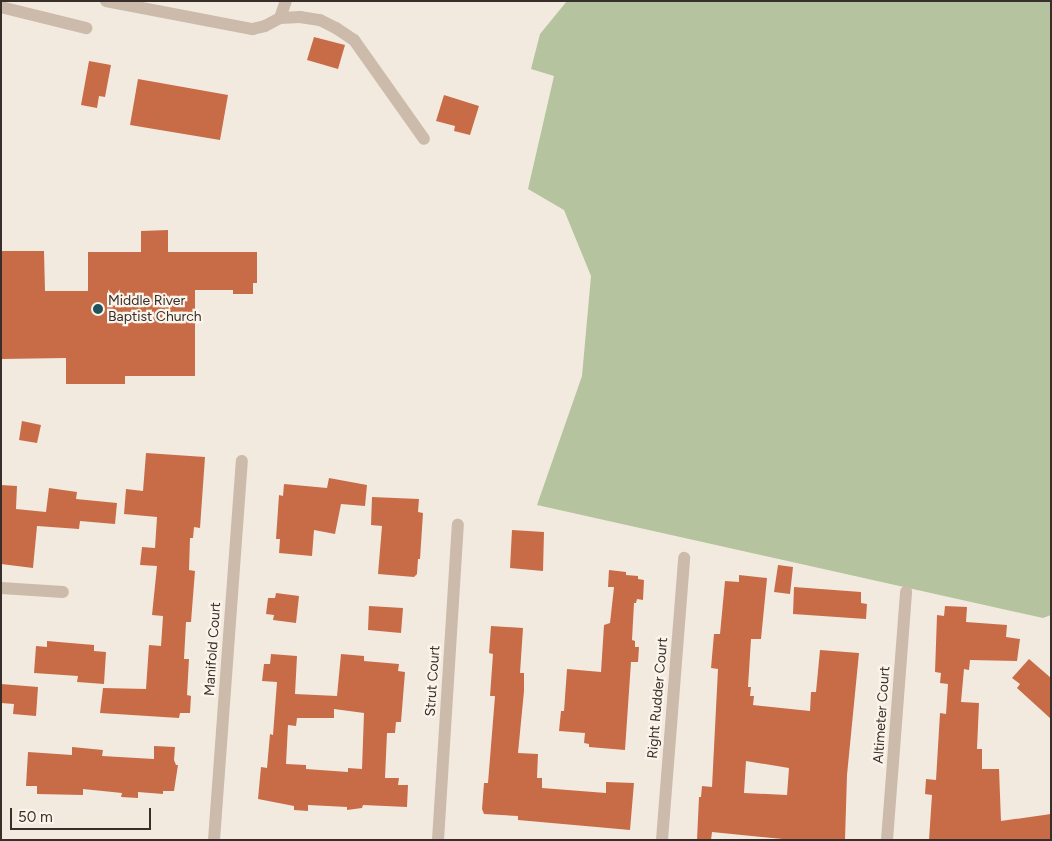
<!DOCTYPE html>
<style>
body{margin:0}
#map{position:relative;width:1052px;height:841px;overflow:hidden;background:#f3eadf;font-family:Figtree,sans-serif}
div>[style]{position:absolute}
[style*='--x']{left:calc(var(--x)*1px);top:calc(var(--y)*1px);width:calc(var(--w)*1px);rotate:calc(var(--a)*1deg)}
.green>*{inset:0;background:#b5c39e}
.building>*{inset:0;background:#c86c48}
.minor>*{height:12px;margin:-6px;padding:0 6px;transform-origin:6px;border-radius:6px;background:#cba}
.dots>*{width:14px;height:14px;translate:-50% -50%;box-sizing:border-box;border:2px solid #fbf4eb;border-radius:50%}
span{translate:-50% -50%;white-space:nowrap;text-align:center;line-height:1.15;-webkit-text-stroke:4.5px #fbf4eb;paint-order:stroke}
.poi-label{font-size:14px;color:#392f2a}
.left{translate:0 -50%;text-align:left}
.street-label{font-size:14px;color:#392f2a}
.frame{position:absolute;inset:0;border:2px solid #392f2a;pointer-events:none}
.scale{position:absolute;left:10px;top:808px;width:141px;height:22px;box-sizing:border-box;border:2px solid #392f2a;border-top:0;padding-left:6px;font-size:15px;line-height:18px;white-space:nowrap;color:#392f2a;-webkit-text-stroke:4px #fbf4eb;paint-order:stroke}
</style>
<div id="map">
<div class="green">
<i style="clip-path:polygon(567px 1px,1051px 1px,1051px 615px,1043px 618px,537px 505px,582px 376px,591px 276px,564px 210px,528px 189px,554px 76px,531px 69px,540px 34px)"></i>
</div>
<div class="building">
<i style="clip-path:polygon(314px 37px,345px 45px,338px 69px,307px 60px)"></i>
<i style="clip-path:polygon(89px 61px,111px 65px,105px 97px,99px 96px,97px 108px,81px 105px)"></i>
<i style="clip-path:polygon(138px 79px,228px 95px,220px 140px,130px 125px)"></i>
<i style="clip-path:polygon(444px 95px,479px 106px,470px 135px,454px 131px,455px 126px,436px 121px)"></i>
<i style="clip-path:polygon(168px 230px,168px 252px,257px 252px,257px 283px,253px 283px,253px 294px,233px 294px,233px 290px,195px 290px,195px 376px,125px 376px,125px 384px,66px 384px,66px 358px,1px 359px,1px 251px,44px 251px,45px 291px,88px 291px,88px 252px,141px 252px,141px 231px)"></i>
<i style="clip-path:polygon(22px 421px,41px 425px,37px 443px,19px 440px)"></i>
<i style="clip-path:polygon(146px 453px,205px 457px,200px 528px,194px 527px,193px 538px,190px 538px,189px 570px,195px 571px,191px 622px,186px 622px,184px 659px,189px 659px,187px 695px,191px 696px,190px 713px,180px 713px,179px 718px,100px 713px,103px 688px,146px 689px,149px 645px,161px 646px,163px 616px,152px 615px,157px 566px,140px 565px,142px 547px,155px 548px,157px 517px,124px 514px,126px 489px,143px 491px)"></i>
<i style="clip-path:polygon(329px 478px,367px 485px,365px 506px,341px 504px,335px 534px,314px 530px,312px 556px,279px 553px,280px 539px,276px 539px,279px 495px,283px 496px,284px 484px,327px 488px)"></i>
<i style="clip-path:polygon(1px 485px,17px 486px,16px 509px,46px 512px,49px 488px,77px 492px,76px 499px,117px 503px,115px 524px,80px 521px,79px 529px,37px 526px,33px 568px,1px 564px)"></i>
<i style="clip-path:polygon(372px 497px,419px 499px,418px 512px,423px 513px,420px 559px,418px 559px,417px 574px,414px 577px,378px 574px,382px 526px,371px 525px)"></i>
<i style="clip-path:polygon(512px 530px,544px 532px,543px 571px,510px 568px)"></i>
<i style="clip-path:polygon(778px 565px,793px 567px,790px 594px,774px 592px)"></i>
<i style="clip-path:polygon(609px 570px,626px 572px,626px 575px,638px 576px,638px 579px,644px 580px,643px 600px,637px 599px,636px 603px,634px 603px,632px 640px,635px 641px,635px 647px,639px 647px,638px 662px,631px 662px,625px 750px,589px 747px,589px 744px,584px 743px,585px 733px,559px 731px,561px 711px,564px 711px,567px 669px,601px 672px,604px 625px,610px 623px,614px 587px,608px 587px)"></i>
<i style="clip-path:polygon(evenodd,739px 575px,767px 578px,761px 639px,751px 639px,748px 687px,751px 687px,750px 696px,754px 696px,753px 705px,810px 711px,811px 692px,816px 692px,820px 650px,859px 653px,847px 775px,845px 840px,793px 840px,712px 832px,711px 840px,697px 840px,699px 797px,701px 797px,702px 786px,712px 787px,718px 669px,711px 668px,714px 634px,720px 634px,725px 581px,739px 582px,739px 575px,746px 761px,789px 768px,787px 795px,744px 793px,746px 761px)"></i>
<i style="clip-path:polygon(794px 587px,861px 592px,861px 603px,867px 604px,866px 619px,793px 614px)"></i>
<i style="clip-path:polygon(276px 593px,299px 596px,296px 623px,273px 620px,274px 615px,266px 614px,268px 598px,275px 598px)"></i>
<i style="clip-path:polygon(369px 606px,403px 608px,401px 633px,368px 630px)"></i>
<i style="clip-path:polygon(945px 606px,967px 607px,966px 622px,1007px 625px,1006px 637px,1020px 639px,1017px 661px,970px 660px,969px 670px,964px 669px,961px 702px,979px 703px,977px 749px,982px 749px,982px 769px,999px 769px,1001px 821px,1051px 814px,1051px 840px,929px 840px,932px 795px,925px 794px,926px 779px,936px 780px,940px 713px,946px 714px,948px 684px,940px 683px,941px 673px,935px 672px,937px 615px,944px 616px)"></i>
<i style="clip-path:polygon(491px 626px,523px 628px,520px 673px,524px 673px,524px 691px,518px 753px,538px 754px,537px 778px,542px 778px,542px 788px,606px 793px,606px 782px,634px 783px,630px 830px,518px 820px,518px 816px,484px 814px,482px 809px,484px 783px,488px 783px,495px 696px,490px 696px,493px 654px,489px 653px)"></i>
<i style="clip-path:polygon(47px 641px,94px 645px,94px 651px,106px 652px,104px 684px,77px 682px,78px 676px,34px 673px,36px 646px,47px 647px)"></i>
<i style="clip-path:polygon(evenodd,271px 654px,297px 656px,295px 694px,337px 696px,341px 654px,364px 656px,364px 661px,399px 664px,398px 671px,405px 672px,401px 722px,396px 722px,395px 733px,387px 733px,385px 778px,399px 778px,398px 785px,408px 785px,407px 807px,363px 805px,362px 808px,347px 810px,347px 807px,308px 805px,308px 811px,294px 810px,294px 806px,258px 799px,261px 767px,267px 768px,270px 734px,273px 735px,277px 682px,262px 681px,264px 664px,270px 664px,271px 654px,334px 709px,364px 713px,362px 769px,348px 768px,348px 772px,306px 769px,306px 765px,286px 764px,288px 725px,296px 726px,297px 718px,334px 718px,334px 709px)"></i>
<i style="clip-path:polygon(1029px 659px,1051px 678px,1051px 719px,1017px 688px,1020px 684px,1012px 678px)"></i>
<i style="clip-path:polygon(1px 684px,38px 687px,36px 716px,13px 714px,14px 704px,1px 703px)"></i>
<i style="clip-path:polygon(154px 746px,175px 747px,174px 760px,176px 765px,178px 765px,174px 791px,163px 791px,163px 794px,138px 792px,138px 798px,121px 797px,122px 793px,83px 789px,83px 795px,37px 794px,37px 786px,26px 786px,28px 752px,72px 755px,72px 747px,103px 750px,102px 756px,154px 759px)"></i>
</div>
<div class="minor">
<i style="--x:106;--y:1;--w:149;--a:10.9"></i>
<i style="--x:252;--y:29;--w:13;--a:-13"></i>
<i style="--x:265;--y:26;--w:17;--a:-28"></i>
<i style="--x:280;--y:18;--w:18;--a:-71"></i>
<i style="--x:1;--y:7;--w:88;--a:13.9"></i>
<i style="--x:280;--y:18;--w:20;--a:-3"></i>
<i style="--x:300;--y:17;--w:20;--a:9"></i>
<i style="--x:320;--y:20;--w:18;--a:27"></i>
<i style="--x:336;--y:28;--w:22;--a:34"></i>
<i style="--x:354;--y:40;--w:121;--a:54.7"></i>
<i style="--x:1;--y:588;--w:62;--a:3.7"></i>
<i style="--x:214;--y:840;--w:380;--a:-85.8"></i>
<i style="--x:438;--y:840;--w:316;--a:-86.4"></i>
<i style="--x:662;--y:840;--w:283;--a:-85.5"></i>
<i style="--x:887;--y:840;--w:249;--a:-85.6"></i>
</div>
<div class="dots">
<i style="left:98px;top:309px;background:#1e555c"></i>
</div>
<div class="poi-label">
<span class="left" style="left:108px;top:309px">Middle River<br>Baptist Church</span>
</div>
<div class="street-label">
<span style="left:213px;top:649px;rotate:-86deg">Manifold Court</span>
<span style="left:433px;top:681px;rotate:-86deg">Strut Court</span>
<span style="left:658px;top:698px;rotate:-85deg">Right Rudder Court</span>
<span style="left:882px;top:715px;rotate:-86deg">Altimeter Court</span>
</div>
<div class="frame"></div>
<div class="scale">50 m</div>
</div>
